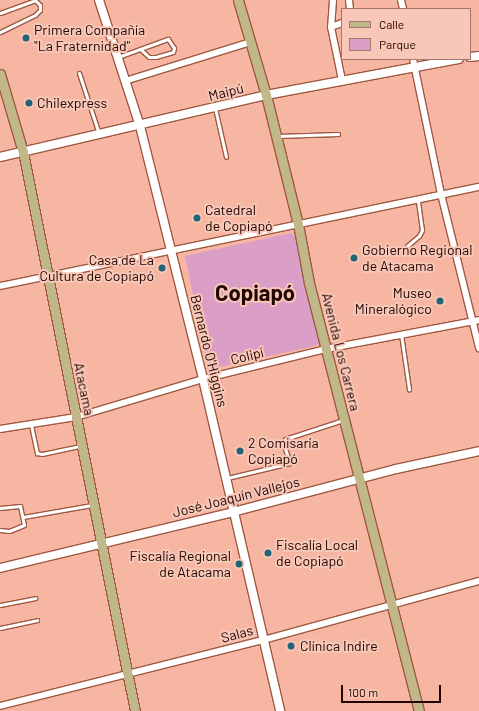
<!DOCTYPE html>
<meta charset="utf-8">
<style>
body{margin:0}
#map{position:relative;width:479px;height:711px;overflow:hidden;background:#f6b6a1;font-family:Barlow,sans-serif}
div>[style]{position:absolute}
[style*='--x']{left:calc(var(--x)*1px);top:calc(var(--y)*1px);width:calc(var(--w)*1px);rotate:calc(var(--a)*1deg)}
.green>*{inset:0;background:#da9ec7}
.roads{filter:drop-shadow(1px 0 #a05841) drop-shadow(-1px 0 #a05841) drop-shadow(0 1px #a05841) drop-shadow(0 -1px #a05841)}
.lane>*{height:3px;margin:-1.5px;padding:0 1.5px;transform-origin:1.5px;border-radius:1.5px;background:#fff}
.street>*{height:6px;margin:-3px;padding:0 3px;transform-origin:3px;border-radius:3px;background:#fff}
.secondary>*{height:8px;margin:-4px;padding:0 4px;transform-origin:4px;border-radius:4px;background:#fff}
.primary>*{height:9px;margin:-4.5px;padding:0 4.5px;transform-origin:4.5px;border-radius:4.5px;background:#c1b889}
.dots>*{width:11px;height:11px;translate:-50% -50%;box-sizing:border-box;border:2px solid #f8c7b7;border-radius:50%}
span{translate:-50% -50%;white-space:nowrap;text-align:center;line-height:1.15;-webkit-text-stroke:4px #f8c7b7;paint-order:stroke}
.poi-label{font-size:14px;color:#200501}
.left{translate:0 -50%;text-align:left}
.right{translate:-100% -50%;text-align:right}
.street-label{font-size:14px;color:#200501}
.town-label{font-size:22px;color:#200501;font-weight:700}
.legend{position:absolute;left:341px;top:8px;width:130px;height:52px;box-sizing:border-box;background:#f8c7b7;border:1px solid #a2796e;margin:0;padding:5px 7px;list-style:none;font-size:12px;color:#200501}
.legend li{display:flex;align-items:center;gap:8px;height:20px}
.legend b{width:20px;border:1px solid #a2796e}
.scale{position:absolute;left:341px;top:685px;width:100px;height:18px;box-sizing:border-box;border:2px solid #200501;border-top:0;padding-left:5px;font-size:12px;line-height:14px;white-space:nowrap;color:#200501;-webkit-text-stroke:3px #f8c7b7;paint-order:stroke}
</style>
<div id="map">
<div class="green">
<i style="clip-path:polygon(291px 233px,295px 237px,320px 343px,315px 346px,211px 369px,208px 367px,185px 256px)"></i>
<i style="clip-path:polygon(336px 315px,341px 336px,334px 338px,329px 317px)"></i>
</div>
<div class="roads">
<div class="lane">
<i style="--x:0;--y:13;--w:37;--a:-20"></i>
<i style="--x:35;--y:0;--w:7;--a:45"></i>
<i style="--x:40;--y:5;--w:5;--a:90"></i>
<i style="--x:40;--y:10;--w:7;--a:135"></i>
<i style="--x:35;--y:15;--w:39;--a:154"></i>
<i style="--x:118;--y:57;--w:23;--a:-20"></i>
<i style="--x:140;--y:49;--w:30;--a:-20"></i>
<i style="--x:168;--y:39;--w:11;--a:56"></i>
<i style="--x:174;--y:48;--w:4;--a:104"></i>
<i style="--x:173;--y:52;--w:18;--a:164"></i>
<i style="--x:156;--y:57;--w:7;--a:180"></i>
<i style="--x:149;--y:57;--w:12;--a:-138"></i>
<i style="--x:79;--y:73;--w:64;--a:71.8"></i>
<i style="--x:215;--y:108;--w:50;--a:77.3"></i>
<i style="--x:278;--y:136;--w:60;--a:-1.9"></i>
<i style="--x:407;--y:246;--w:16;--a:-40"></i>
<i style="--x:419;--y:236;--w:7;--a:-63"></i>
<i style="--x:422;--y:230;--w:30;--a:-98"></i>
<i style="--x:401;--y:334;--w:56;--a:81.7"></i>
<i style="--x:31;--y:425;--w:29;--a:78"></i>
<i style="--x:37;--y:453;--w:5;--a:11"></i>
<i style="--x:42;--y:454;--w:39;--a:-12"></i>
<i style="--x:227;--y:478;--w:65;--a:-13.4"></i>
<i style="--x:290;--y:463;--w:21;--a:-109"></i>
<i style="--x:283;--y:443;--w:4;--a:-63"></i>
<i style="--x:285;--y:439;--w:61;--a:-18.1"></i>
<i style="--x:0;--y:508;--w:20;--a:-6"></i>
<i style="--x:20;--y:506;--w:19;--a:78"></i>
<i style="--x:24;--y:525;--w:16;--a:158"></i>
<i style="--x:9;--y:531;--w:9;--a:-174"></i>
<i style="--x:23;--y:517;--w:70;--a:-9.9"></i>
<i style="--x:0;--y:605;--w:36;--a:-11"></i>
<i style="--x:0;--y:628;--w:38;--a:-12"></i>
</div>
<div class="street">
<i style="--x:333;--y:0;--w:27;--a:94"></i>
<i style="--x:331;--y:27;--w:54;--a:78.3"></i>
<i style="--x:349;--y:0;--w:9;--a:84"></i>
<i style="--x:401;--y:0;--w:9;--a:77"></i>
<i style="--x:331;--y:27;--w:12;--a:-20"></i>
<i style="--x:413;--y:59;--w:138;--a:78.3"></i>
<i style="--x:441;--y:194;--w:159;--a:76.1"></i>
<i style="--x:125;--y:81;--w:132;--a:-17.2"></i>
<i style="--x:0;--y:286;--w:489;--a:-11.7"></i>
<i style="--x:0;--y:429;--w:77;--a:-9"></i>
<i style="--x:76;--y:417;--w:133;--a:-16.7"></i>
<i style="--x:203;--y:379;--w:127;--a:-13.7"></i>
<i style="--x:326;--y:349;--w:156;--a:-10.7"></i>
<i style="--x:0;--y:706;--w:271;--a:-14.1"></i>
<i style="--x:263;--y:640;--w:224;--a:-15.3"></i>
</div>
<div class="secondary">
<i style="--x:99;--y:0;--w:133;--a:72"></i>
<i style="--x:140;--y:126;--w:261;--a:76"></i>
<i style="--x:203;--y:379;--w:341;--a:76.9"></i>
<i style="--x:470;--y:57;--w:9;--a:-6"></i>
<i style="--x:0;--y:157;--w:273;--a:-13.1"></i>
<i style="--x:266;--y:95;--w:196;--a:-10.6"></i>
<i style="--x:0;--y:568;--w:240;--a:-13.5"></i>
<i style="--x:233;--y:512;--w:169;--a:-14.8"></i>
<i style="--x:396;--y:469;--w:85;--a:-12.2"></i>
</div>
<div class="primary">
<i style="--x:238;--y:0;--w:99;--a:73.6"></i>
<i style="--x:266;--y:95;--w:133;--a:76.1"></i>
<i style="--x:298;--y:224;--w:60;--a:79.4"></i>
<i style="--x:309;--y:283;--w:442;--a:75.6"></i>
<i style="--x:0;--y:74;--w:81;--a:73.6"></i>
<i style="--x:23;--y:152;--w:570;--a:78.67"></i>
</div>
</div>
<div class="dots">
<i style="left:26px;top:38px;background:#206476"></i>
<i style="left:29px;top:103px;background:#206476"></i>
<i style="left:197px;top:218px;background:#206476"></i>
<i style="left:354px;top:258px;background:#206476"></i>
<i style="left:162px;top:268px;background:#206476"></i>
<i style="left:440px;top:301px;background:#206476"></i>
<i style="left:240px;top:451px;background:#206476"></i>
<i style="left:268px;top:553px;background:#206476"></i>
<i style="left:239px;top:564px;background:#206476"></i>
<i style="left:291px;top:646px;background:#206476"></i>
</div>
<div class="poi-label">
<span class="left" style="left:34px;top:38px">Primera Compañía<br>"La Fraternidad"</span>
<span class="left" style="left:37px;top:103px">Chilexpress</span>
<span class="left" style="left:205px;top:218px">Catedral<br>de Copiapó</span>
<span class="left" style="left:362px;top:258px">Gobierno Regional<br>de Atacama</span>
<span class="right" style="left:154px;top:268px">Casa de La<br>Cultura de Copiapó</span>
<span class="right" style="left:432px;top:301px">Museo<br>Mineralógico</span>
<span class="left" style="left:248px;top:451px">2 Comisaría<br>Copiapó</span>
<span class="left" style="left:276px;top:553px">Fiscalía Local<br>de Copiapó</span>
<span class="right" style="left:231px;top:564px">Fiscalía Regional<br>de Atacama</span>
<span class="left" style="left:300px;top:646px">Clínica Indire</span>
</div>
<div class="street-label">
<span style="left:226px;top:92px;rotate:-14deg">Maipú</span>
<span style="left:209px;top:351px;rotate:76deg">Bernardo O'Higgins</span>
<span style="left:341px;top:352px;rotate:76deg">Avenida Los Carrera</span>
<span style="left:247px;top:356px;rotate:-14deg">Colipí</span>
<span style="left:84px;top:389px;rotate:78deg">Atacama</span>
<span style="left:236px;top:497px;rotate:-14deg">José Joaquín Vallejos</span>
<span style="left:237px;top:634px;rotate:-15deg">Salas</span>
</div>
<div class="town-label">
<span style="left:255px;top:293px">Copiapó</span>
</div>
<ul class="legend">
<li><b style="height:5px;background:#c1b889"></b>Calle</li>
<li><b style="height:11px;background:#da9ec7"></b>Parque</li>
</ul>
<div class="scale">100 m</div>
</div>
